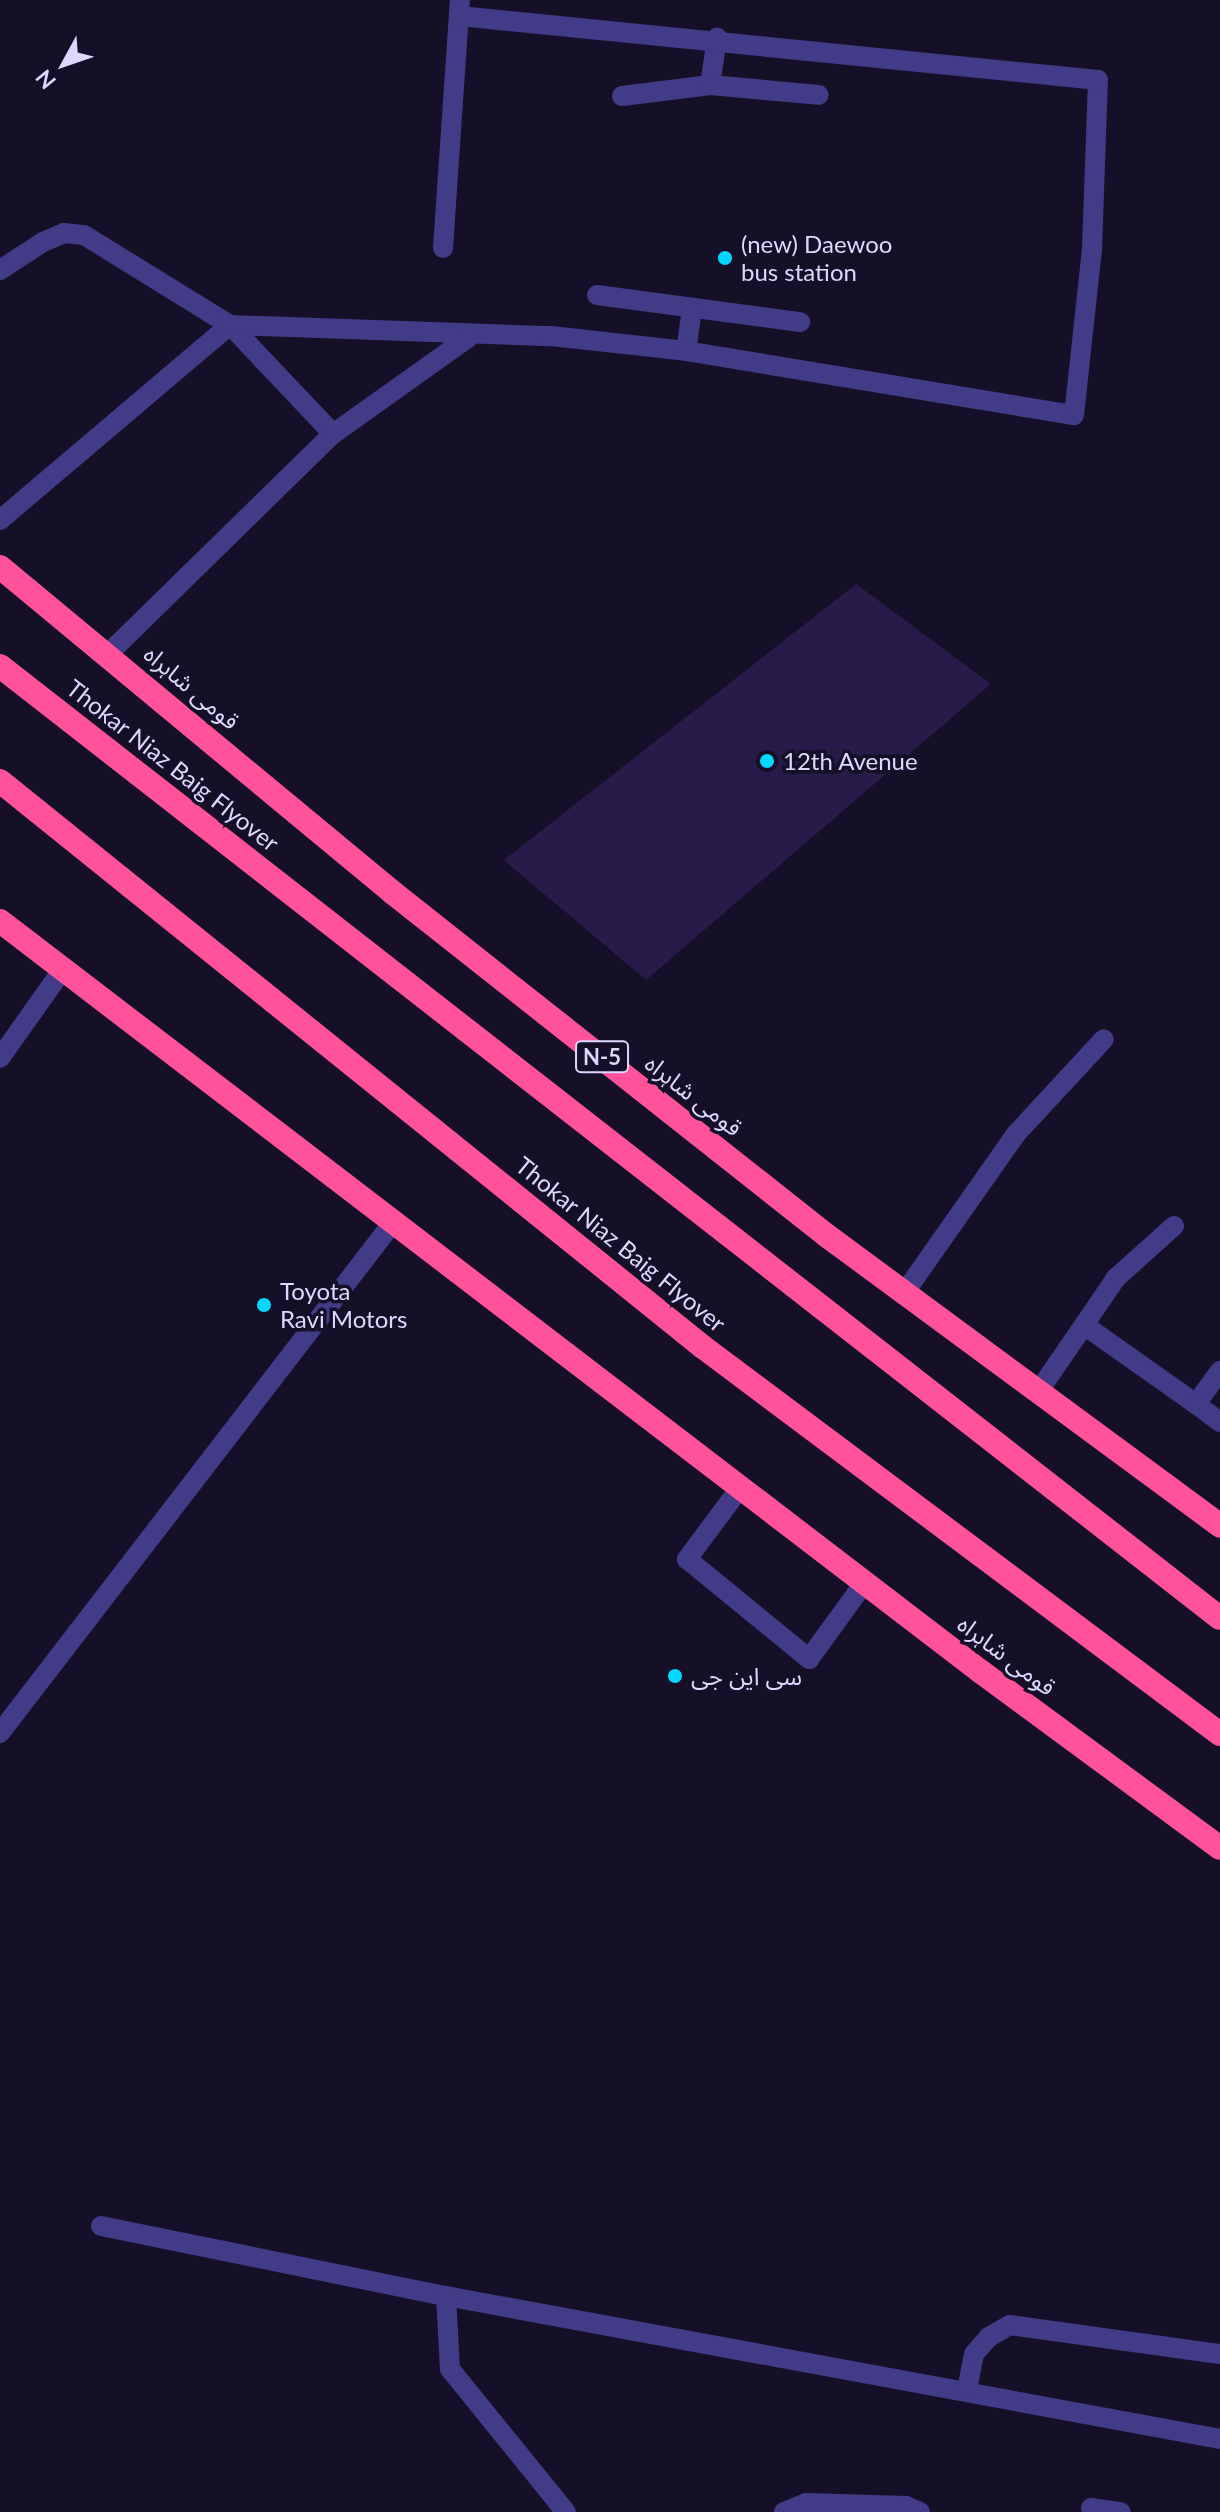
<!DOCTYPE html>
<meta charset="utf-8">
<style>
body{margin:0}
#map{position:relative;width:1220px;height:2512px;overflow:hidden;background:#151028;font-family:Lato,"Noto Sans Arabic",sans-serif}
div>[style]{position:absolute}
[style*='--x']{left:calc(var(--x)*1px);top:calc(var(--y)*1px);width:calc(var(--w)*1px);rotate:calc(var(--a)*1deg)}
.building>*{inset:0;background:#271c49}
.minor>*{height:20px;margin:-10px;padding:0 10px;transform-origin:10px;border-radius:10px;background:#423b87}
.highway>*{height:24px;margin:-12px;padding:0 12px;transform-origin:12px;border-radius:12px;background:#ff529b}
.dots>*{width:22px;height:22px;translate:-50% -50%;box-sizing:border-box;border:4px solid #151028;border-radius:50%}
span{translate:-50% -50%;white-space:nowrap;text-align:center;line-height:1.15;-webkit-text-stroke:7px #151028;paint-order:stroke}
.shield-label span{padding:2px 6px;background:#151028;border:2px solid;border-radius:6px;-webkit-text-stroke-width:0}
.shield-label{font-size:22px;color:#ded7ff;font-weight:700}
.poi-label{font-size:24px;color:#ded7ff}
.left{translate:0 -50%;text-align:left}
.street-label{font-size:24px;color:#ded7ff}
.north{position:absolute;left:24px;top:24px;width:80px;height:80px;-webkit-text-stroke:6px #151028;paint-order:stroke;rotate:230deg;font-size:22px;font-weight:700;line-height:32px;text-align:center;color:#ded7ff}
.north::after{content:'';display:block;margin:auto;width:28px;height:36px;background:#ded7ff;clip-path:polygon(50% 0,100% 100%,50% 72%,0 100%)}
</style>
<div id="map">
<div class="building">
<i style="clip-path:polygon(856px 584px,991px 684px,646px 980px,504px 860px)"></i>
</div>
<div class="minor">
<i style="--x:710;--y:85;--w:48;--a:-81.5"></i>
<i style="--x:622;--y:96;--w:89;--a:-7.1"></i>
<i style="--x:710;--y:85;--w:109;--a:5.2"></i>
<i style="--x:443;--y:248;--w:249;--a:-86.1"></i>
<i style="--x:0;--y:270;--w:51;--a:-33.1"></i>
<i style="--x:43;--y:242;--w:23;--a:-23"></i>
<i style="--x:64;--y:233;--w:20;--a:6"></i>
<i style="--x:84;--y:235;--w:172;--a:31.7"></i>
<i style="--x:230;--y:325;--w:150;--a:46.6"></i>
<i style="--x:597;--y:295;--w:205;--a:7.6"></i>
<i style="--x:686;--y:351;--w:42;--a:-81.9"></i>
<i style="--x:0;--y:520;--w:302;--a:-40.3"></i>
<i style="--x:230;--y:325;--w:321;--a:2"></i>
<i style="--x:551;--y:336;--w:136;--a:6.3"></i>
<i style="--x:686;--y:351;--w:393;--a:9.4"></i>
<i style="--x:1074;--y:415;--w:166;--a:-83.8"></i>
<i style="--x:1092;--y:250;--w:170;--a:-88"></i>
<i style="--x:1098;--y:80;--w:642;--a:-174.28"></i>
<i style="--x:108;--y:654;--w:315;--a:-44.4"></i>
<i style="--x:333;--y:434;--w:167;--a:-35.5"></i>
<i style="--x:0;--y:1058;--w:109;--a:-54.7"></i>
<i style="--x:905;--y:1292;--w:193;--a:-54.9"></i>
<i style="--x:1016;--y:1134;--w:129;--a:-47.2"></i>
<i style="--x:1084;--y:1325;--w:57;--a:-55.8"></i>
<i style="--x:1116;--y:1278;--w:78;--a:-41.9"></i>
<i style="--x:1038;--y:1392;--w:81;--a:-55.5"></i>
<i style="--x:1084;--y:1325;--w:137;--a:35.2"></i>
<i style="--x:1196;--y:1404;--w:41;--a:-54"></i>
<i style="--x:1196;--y:1404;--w:30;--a:37"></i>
<i style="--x:740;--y:1488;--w:89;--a:126.7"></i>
<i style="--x:687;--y:1559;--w:158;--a:39.3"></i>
<i style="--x:809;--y:1659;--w:95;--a:-54"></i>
<i style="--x:0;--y:1733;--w:646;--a:-52.42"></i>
<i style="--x:101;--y:2226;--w:352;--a:11.5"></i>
<i style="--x:446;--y:2296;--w:787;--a:10.47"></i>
<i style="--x:446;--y:2296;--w:73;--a:86.9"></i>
<i style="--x:450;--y:2369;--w:184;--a:51"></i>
<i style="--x:967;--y:2390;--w:37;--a:-79"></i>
<i style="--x:974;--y:2354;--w:23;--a:-49"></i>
<i style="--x:989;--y:2337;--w:24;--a:-30"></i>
<i style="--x:1010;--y:2325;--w:212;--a:7.9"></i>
<i style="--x:1091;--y:2508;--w:30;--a:8"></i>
<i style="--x:784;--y:2512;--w:24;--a:-22"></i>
<i style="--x:806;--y:2503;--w:100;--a:1.7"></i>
<i style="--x:906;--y:2506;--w:15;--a:23"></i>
</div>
<div class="highway">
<i style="--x:0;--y:567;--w:509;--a:39.66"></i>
<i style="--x:392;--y:892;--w:553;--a:38.32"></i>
<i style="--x:826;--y:1235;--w:490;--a:36.4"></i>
<i style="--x:0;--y:666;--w:1547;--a:37.97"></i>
<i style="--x:0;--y:781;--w:903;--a:38.84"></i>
<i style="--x:703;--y:1347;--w:646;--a:36.82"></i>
<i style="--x:0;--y:921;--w:1234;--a:37.43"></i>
<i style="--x:980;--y:1671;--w:298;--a:36.4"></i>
</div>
<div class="dots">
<i style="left:725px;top:258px;background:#03d7ff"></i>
<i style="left:767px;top:761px;background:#03d7ff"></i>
<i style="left:264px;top:1305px;background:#03d7ff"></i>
<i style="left:675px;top:1676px;background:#03d7ff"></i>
</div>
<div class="shield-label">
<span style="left:602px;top:1057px">N-5</span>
</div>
<div class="poi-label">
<span class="left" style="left:741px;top:258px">(new) Daewoo<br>bus station</span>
<span class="left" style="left:783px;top:761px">12th Avenue</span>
<span class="left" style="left:280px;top:1305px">Toyota<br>Ravi Motors</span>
<span class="left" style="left:691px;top:1676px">سی این جی</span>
</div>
<div class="street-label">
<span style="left:192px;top:687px;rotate:40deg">قومی شاہراہ</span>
<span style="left:173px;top:765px;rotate:38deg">Thokar Niaz Baig Flyover</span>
<span style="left:694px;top:1095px;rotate:38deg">قومی شاہراہ</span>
<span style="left:621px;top:1244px;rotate:39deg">Thokar Niaz Baig Flyover</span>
<span style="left:1007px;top:1655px;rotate:37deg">قومی شاہراہ</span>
</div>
<div class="north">N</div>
</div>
